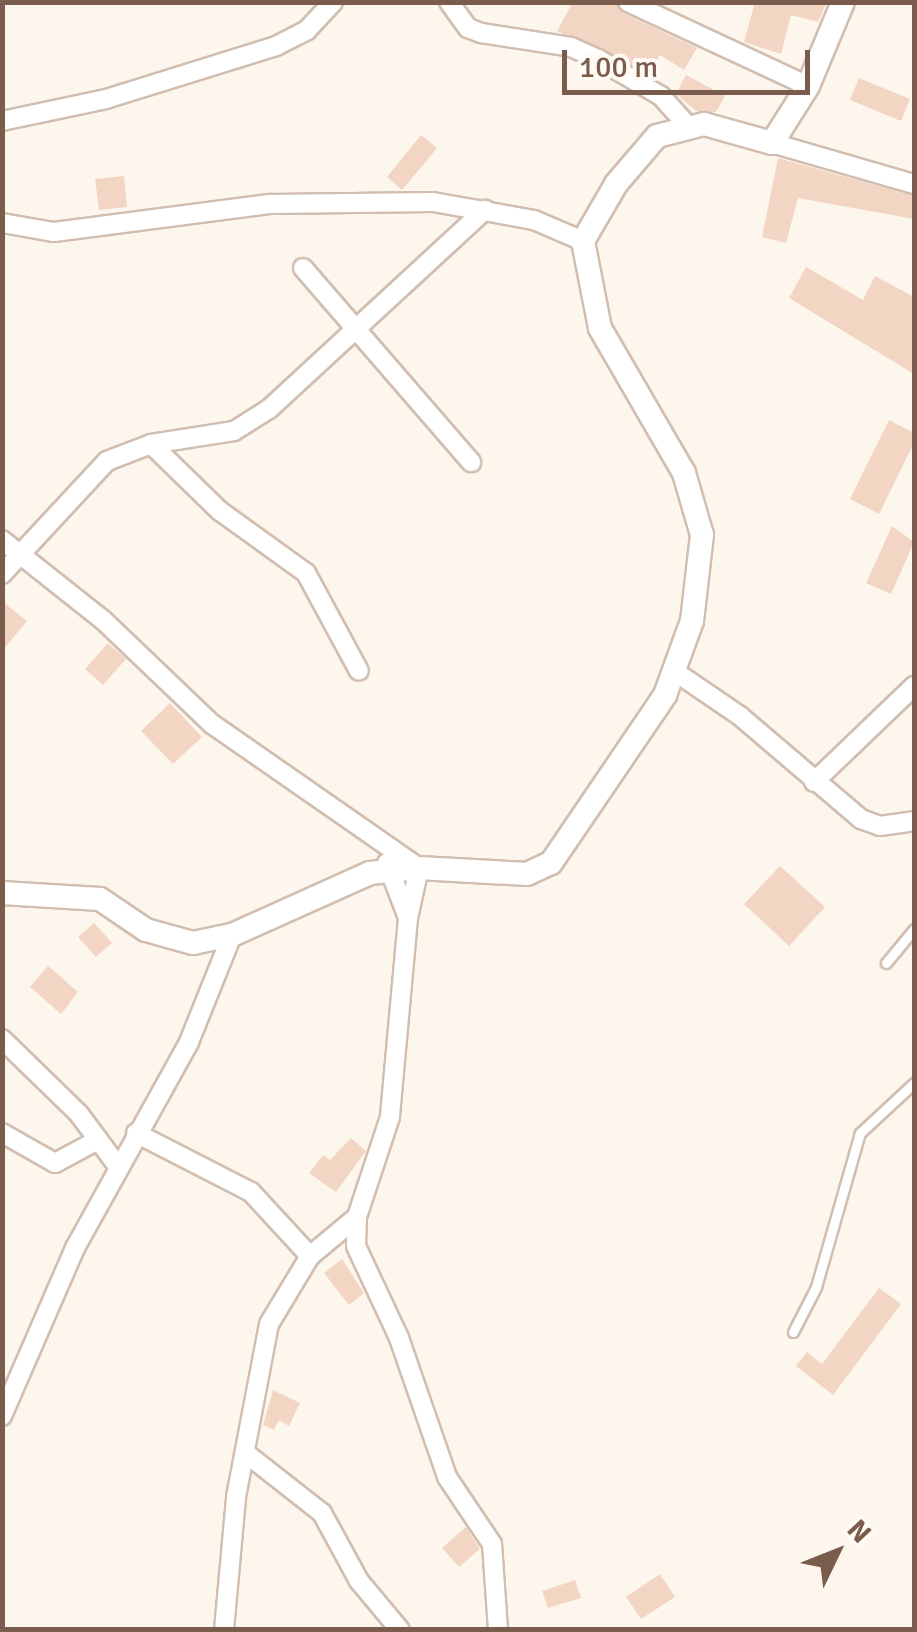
<!DOCTYPE html>
<style>
body{margin:0}
#map{position:relative;width:917px;height:1632px;overflow:hidden;background:#fdf6ec;font-family:Signika,sans-serif}
div>[style]{position:absolute}
[style*='--x']{left:calc(var(--x)*1px);top:calc(var(--y)*1px);width:calc(var(--w)*1px);rotate:calc(var(--a)*1deg)}
.building>*{inset:0;background:#f3d5c3}
.roads{filter:drop-shadow(2px 0 #d1beb0) drop-shadow(-2px 0 #d1beb0) drop-shadow(0 2px #d1beb0) drop-shadow(0 -2px #d1beb0)}
.service>*{height:9px;margin:-4.5px;padding:0 4.5px;transform-origin:4.5px;border-radius:4.5px;background:#fff}
.minor>*{height:18px;margin:-9px;padding:0 9px;transform-origin:9px;border-radius:9px;background:#fff}
.tertiary>*{height:22px;margin:-11px;padding:0 11px;transform-origin:11px;border-radius:11px;background:#fff}
span{translate:-50% -50%;white-space:nowrap;text-align:center;line-height:1.15;-webkit-text-stroke:9px #fffaf3;paint-order:stroke}
.frame{position:absolute;inset:0;border:5px solid #7a5c4d;pointer-events:none}
.north{position:absolute;left:787px;top:1502px;width:100px;height:100px;-webkit-text-stroke:8px #fffaf3;paint-order:stroke;rotate:47deg;font-size:28px;font-weight:700;line-height:40px;text-align:center;color:#7a5c4d}
.north::after{content:'';display:block;margin:auto;width:35px;height:45px;background:#7a5c4d;clip-path:polygon(50% 0,100% 100%,50% 72%,0 100%)}
.scale{position:absolute;left:562px;top:50px;width:248px;height:45px;box-sizing:border-box;border:5px solid #7a5c4d;border-top:0;padding-left:12px;font-size:30px;line-height:35px;white-space:nowrap;color:#7a5c4d;-webkit-text-stroke:8px #fffaf3;paint-order:stroke}
</style>
<div id="map">
<div class="building">
<i style="clip-path:polygon(573px 2px,616px 2px,623px 13px,697px 48px,684px 70px,660px 55px,649px 75px,557px 31px)"></i>
<i style="clip-path:polygon(755px 2px,827px 2px,818px 22px,791px 15px,781px 54px,744px 42px)"></i>
<i style="clip-path:polygon(686px 75px,725px 96px,716px 112px,696px 111px,676px 94px)"></i>
<i style="clip-path:polygon(859px 78px,910px 99px,901px 121px,850px 100px)"></i>
<i style="clip-path:polygon(421px 135px,437px 148px,402px 190px,387px 177px)"></i>
<i style="clip-path:polygon(778px 158px,914px 196px,914px 219px,798px 198px,786px 243px,762px 237px)"></i>
<i style="clip-path:polygon(124px 176px,127px 207px,99px 210px,95px 179px)"></i>
<i style="clip-path:polygon(806px 267px,863px 300px,875px 276px,914px 297px,914px 374px,789px 298px)"></i>
<i style="clip-path:polygon(889px 420px,914px 433px,914px 443px,879px 514px,850px 499px)"></i>
<i style="clip-path:polygon(892px 526px,914px 542px,891px 594px,866px 583px)"></i>
<i style="clip-path:polygon(2px 601px,27px 621px,2px 651px)"></i>
<i style="clip-path:polygon(108px 643px,126px 659px,103px 685px,85px 669px)"></i>
<i style="clip-path:polygon(170px 703px,202px 737px,173px 764px,141px 731px)"></i>
<i style="clip-path:polygon(780px 866px,825px 907px,789px 946px,744px 904px)"></i>
<i style="clip-path:polygon(94px 923px,112px 943px,96px 957px,78px 937px)"></i>
<i style="clip-path:polygon(48px 966px,78px 992px,61px 1014px,30px 987px)"></i>
<i style="clip-path:polygon(351px 1138px,366px 1151px,336px 1192px,309px 1173px,323px 1155px,330px 1160px)"></i>
<i style="clip-path:polygon(342px 1259px,364px 1293px,349px 1305px,324px 1273px)"></i>
<i style="clip-path:polygon(879px 1288px,901px 1304px,833px 1395px,796px 1366px,807px 1352px,822px 1364px)"></i>
<i style="clip-path:polygon(273px 1390px,300px 1403px,289px 1426px,279px 1420px,274px 1430px,263px 1425px)"></i>
<i style="clip-path:polygon(466px 1527px,480px 1549px,459px 1567px,442px 1548px)"></i>
<i style="clip-path:polygon(660px 1574px,675px 1597px,641px 1619px,626px 1597px)"></i>
<i style="clip-path:polygon(575px 1580px,581px 1598px,548px 1608px,542px 1591px)"></i>
</div>
<div class="roads">
<div class="service">
<i style="--x:886;--y:963;--w:44;--a:-50.5"></i>
<i style="--x:793;--y:1332;--w:51;--a:-62.9"></i>
<i style="--x:816;--y:1287;--w:160;--a:-74.1"></i>
<i style="--x:860;--y:1133;--w:74;--a:-42.8"></i>
</div>
<div class="minor">
<i style="--x:449;--y:2;--w:32;--a:54"></i>
<i style="--x:468;--y:28;--w:14;--a:21"></i>
<i style="--x:481;--y:33;--w:91;--a:8.8"></i>
<i style="--x:571;--y:47;--w:30;--a:24"></i>
<i style="--x:598;--y:59;--w:73;--a:30.4"></i>
<i style="--x:661;--y:96;--w:38;--a:48"></i>
<i style="--x:628;--y:2;--w:199;--a:25"></i>
<i style="--x:2;--y:121;--w:106;--a:-11.9"></i>
<i style="--x:106;--y:99;--w:178;--a:-17.3"></i>
<i style="--x:276;--y:46;--w:35;--a:-27"></i>
<i style="--x:307;--y:30;--w:38;--a:-47"></i>
<i style="--x:772;--y:143;--w:148;--a:16.1"></i>
<i style="--x:2;--y:223;--w:53;--a:9.8"></i>
<i style="--x:54;--y:232;--w:219;--a:-7.4"></i>
<i style="--x:271;--y:204;--w:162;--a:-0.7"></i>
<i style="--x:433;--y:202;--w:103;--a:10.1"></i>
<i style="--x:534;--y:220;--w:53;--a:23.2"></i>
<i style="--x:303;--y:268;--w:257;--a:49.1"></i>
<i style="--x:151;--y:444;--w:96;--a:44.2"></i>
<i style="--x:220;--y:511;--w:106;--a:35.8"></i>
<i style="--x:306;--y:573;--w:111;--a:61.6"></i>
<i style="--x:2;--y:540;--w:129;--a:38.4"></i>
<i style="--x:103;--y:620;--w:151;--a:43.7"></i>
<i style="--x:212;--y:724;--w:252;--a:34.8"></i>
<i style="--x:419;--y:868;--w:51;--a:102.4"></i>
<i style="--x:408;--y:918;--w:200;--a:95.2"></i>
<i style="--x:390;--y:1117;--w:105;--a:108.3"></i>
<i style="--x:357;--y:1217;--w:29;--a:92"></i>
<i style="--x:356;--y:1246;--w:102;--a:64.9"></i>
<i style="--x:399;--y:1338;--w:147;--a:70.9"></i>
<i style="--x:447;--y:1477;--w:81;--a:56.1"></i>
<i style="--x:492;--y:1544;--w:86;--a:86"></i>
<i style="--x:2;--y:574;--w:154;--a:-47.1"></i>
<i style="--x:107;--y:461;--w:47;--a:-21.1"></i>
<i style="--x:151;--y:444;--w:84;--a:-8.9"></i>
<i style="--x:234;--y:431;--w:41;--a:-32.2"></i>
<i style="--x:269;--y:409;--w:294;--a:-42.7"></i>
<i style="--x:674;--y:671;--w:80;--a:34.3"></i>
<i style="--x:740;--y:716;--w:159;--a:40.4"></i>
<i style="--x:861;--y:819;--w:20;--a:20"></i>
<i style="--x:880;--y:826;--w:34;--a:-8"></i>
<i style="--x:814;--y:782;--w:139;--a:-43.8"></i>
<i style="--x:387;--y:863;--w:59;--a:69.1"></i>
<i style="--x:2;--y:1039;--w:107;--a:44.2"></i>
<i style="--x:79;--y:1114;--w:64;--a:53.3"></i>
<i style="--x:2;--y:1133;--w:61;--a:29.5"></i>
<i style="--x:55;--y:1163;--w:49;--a:-28.1"></i>
<i style="--x:136;--y:1133;--w:129;--a:27.2"></i>
<i style="--x:251;--y:1192;--w:87;--a:47.3"></i>
<i style="--x:2;--y:1416;--w:183;--a:-66.5"></i>
<i style="--x:75;--y:1248;--w:235;--a:-61"></i>
<i style="--x:189;--y:1042;--w:115;--a:-68.1"></i>
<i style="--x:248;--y:1455;--w:94;--a:38.1"></i>
<i style="--x:322;--y:1513;--w:77;--a:61.4"></i>
<i style="--x:359;--y:1581;--w:64;--a:50.1"></i>
<i style="--x:224;--y:1630;--w:134;--a:-84.8"></i>
<i style="--x:236;--y:1497;--w:176;--a:-79.2"></i>
<i style="--x:269;--y:1324;--w:79;--a:-58.9"></i>
<i style="--x:310;--y:1256;--w:61;--a:-39.7"></i>
</div>
<div class="tertiary">
<i style="--x:2;--y:893;--w:98;--a:3.5"></i>
<i style="--x:100;--y:899;--w:55;--a:34"></i>
<i style="--x:146;--y:930;--w:49;--a:15.5"></i>
<i style="--x:193;--y:943;--w:40;--a:-12"></i>
<i style="--x:232;--y:935;--w:151;--a:-24.2"></i>
<i style="--x:370;--y:873;--w:49;--a:-5.8"></i>
<i style="--x:419;--y:868;--w:108;--a:3.2"></i>
<i style="--x:527;--y:874;--w:26;--a:-25"></i>
<i style="--x:551;--y:863;--w:203;--a:-55.8"></i>
<i style="--x:665;--y:695;--w:79;--a:-70"></i>
<i style="--x:692;--y:621;--w:87;--a:-83.4"></i>
<i style="--x:702;--y:535;--w:65;--a:-106.2"></i>
<i style="--x:684;--y:473;--w:168;--a:-120.1"></i>
<i style="--x:600;--y:328;--w:89;--a:-101.1"></i>
<i style="--x:583;--y:241;--w:66;--a:-59.9"></i>
<i style="--x:616;--y:184;--w:63;--a:-49.5"></i>
<i style="--x:657;--y:136;--w:49;--a:-14.3"></i>
<i style="--x:704;--y:124;--w:71;--a:15.6"></i>
<i style="--x:772;--y:143;--w:67;--a:-57.7"></i>
<i style="--x:808;--y:86;--w:91;--a:-67.4"></i>
</div>
</div>
<div class="frame"></div>
<div class="north">N</div>
<div class="scale">100 m</div>
</div>
